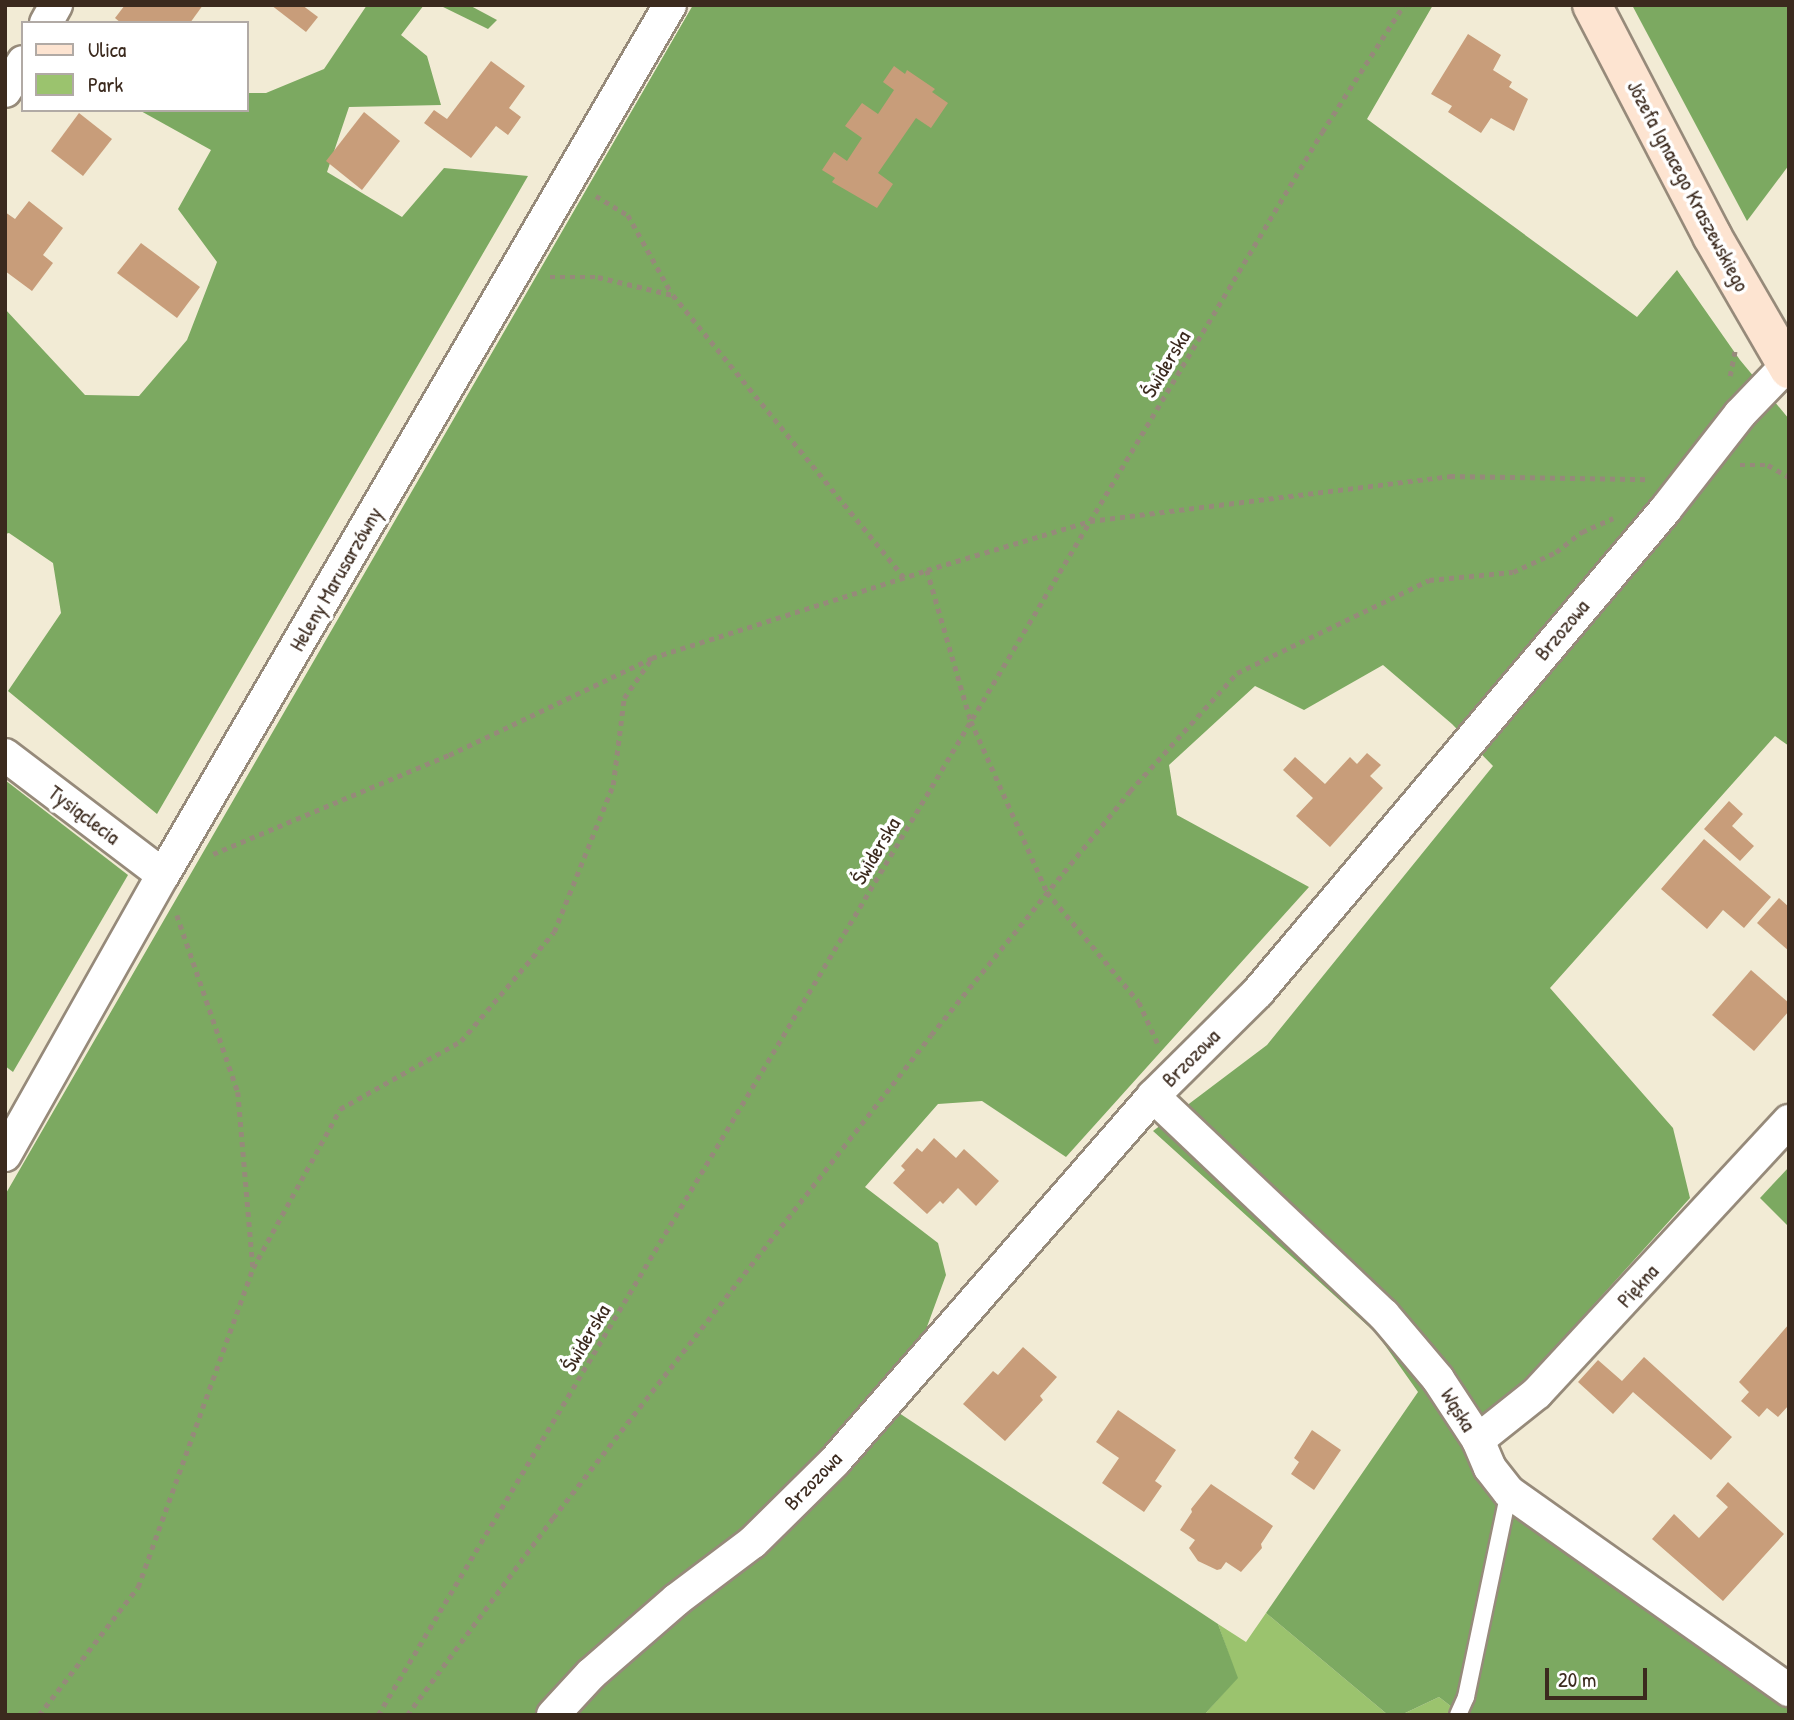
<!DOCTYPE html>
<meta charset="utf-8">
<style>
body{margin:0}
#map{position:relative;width:1794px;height:1720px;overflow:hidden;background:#f2ebd5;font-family:"Patrick Hand",sans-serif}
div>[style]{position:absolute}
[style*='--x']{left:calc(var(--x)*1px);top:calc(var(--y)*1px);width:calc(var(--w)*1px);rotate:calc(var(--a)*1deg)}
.green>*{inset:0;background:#9bc36e}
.forest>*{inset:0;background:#7ca961}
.building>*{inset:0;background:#c89d7a}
.path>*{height:4.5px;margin-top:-2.25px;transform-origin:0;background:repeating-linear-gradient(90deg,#968a7a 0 5px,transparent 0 10px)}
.roads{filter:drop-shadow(2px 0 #968a7a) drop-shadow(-2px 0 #968a7a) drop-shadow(0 2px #968a7a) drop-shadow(0 -2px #968a7a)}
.lane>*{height:16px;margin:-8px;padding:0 8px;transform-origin:8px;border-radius:8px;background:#fff}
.street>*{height:32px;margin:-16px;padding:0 16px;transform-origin:16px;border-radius:16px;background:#fff}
.secondary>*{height:38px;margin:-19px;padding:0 19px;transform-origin:19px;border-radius:19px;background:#fde4d1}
span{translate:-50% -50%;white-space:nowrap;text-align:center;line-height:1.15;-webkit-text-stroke:7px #fff;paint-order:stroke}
.street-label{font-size:21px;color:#3b2a1e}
.frame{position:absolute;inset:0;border:7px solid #3b2a1e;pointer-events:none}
.legend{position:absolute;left:21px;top:21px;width:228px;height:91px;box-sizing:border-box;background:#fff;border:2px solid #b1aaa5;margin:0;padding:9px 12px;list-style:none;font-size:21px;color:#3b2a1e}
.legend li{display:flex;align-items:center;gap:14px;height:35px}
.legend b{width:35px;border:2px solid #b1aaa5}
.scale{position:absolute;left:1545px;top:1668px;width:102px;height:32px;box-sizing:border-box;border:4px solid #3b2a1e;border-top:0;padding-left:9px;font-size:21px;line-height:24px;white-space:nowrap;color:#3b2a1e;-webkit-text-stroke:5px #fff;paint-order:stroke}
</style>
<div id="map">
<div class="green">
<i style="clip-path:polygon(1266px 1613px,1388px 1715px,1204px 1715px,1237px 1678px,1218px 1624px,1246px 1642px)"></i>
<i style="clip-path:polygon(1439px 1697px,1462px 1715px,1401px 1715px)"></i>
</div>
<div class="forest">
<i style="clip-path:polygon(367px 5px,424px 5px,401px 35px,427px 56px,441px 105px,349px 107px,327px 172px,402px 217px,444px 168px,528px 176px,157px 814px,8px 691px,61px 613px,53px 563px,9px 533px,5px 534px,5px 309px,85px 395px,139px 396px,187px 340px,217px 262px,178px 209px,211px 150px,139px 110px,247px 110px,247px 93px,266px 93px,324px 69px)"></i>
<i style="clip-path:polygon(439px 5px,469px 5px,497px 20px,488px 29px)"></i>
<i style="clip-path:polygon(693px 5px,1433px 5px,1367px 119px,1637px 317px,1677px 270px,1740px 360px,1789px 419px,1789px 746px,1775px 736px,1550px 988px,1673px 1128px,1690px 1198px,1515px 1392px,1492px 1474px,1789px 1671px,1789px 1715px,1462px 1715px,1439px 1697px,1401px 1715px,1388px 1715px,1266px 1613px,1418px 1392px,1377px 1334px,1153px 1131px,1267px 1045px,1493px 766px,1452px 724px,1383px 665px,1304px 710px,1255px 686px,1169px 765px,1177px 815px,1309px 887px,1066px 1157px,982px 1101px,938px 1104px,865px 1187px,938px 1243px,946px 1275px,896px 1411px,1218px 1624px,1238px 1678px,1204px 1715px,5px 1715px,5px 1195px)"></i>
<i style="clip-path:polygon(1632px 5px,1789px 5px,1789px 165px,1747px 221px)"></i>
<i style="clip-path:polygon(5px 780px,128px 875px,13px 1072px,5px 1066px)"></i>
<i style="clip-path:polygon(1789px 1167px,1789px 1227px,1760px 1198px)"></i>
</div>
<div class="building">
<i style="clip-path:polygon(125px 5px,203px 5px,190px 23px,121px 23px,115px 18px)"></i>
<i style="clip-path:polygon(271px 5px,302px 5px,318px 17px,306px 32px)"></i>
<i style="clip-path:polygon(1468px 34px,1501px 55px,1493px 70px,1512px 82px,1509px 87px,1528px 99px,1514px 131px,1491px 118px,1481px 133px,1448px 112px,1452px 106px,1431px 94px)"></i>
<i style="clip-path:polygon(491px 61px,525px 86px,509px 108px,521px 117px,508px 135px,496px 126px,471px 158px,424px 123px,434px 110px,447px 119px)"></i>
<i style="clip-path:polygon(894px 66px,905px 74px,907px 70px,935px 89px,932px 92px,948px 103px,931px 128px,916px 118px,878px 173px,893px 184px,877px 208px,832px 182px,835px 178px,822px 170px,834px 152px,847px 161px,862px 138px,845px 126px,862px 103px,878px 114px,894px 90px,883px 82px)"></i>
<i style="clip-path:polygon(364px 112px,400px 141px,362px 190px,326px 161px)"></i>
<i style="clip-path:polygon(79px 113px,112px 139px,83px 176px,51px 151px)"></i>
<i style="clip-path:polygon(29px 201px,63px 228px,43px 255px,53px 263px,32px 291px,5px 271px,5px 212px,15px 219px)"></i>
<i style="clip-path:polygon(141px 243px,200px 287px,177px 318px,117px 273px)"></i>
<i style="clip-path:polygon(1367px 753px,1381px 765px,1370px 776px,1383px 788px,1330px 847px,1296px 816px,1313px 798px,1283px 770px,1295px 757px,1325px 784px,1350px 757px,1357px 764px)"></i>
<i style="clip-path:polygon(1729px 801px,1743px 814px,1732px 826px,1754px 846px,1740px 861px,1704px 829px)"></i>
<i style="clip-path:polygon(1704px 839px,1771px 897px,1744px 928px,1723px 910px,1707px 929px,1661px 889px)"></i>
<i style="clip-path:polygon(1779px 898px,1789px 907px,1789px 951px,1757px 923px)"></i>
<i style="clip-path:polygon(1751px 970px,1789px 1003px,1789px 1011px,1754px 1051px,1712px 1015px)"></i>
<i style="clip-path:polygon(934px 1138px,956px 1158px,964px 1149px,999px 1181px,976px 1206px,958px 1188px,943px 1204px,940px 1201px,927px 1214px,893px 1183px,905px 1170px,901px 1166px,917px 1148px,922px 1152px)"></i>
<i style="clip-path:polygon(1789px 1324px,1789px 1405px,1778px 1417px,1767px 1408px,1759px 1417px,1741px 1401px,1749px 1392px,1739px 1382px)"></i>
<i style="clip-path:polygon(1023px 1347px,1057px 1377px,1040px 1396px,1043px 1400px,1005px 1441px,963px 1404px,993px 1371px,998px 1375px)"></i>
<i style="clip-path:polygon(1644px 1357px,1732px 1437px,1711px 1460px,1633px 1392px,1613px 1414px,1578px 1382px,1598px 1360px,1622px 1381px)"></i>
<i style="clip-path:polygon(1118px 1410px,1176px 1450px,1155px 1481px,1162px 1486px,1144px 1512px,1102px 1483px,1119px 1458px,1096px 1442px)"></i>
<i style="clip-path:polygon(1312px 1430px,1341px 1450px,1314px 1490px,1291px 1474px,1299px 1462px,1294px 1458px)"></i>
<i style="clip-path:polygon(1728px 1482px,1784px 1534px,1723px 1601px,1652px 1539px,1674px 1514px,1699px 1538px,1728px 1507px,1716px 1496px)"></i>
<i style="clip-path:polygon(1211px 1484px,1273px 1526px,1261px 1544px,1262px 1548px,1241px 1572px,1226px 1562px,1221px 1569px,1217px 1570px,1198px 1561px,1189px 1548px,1195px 1540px,1180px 1530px,1192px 1512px,1191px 1509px)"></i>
</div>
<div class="path">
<i style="--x:596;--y:196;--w:37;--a:31"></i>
<i style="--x:628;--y:215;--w:90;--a:60.9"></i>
<i style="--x:550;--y:277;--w:48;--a:0"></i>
<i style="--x:598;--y:277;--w:77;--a:13.5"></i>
<i style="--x:673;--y:295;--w:365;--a:50.7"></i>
<i style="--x:1730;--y:376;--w:25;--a:-79"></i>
<i style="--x:1740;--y:465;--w:28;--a:0"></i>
<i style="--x:1768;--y:465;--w:24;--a:30"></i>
<i style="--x:927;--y:570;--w:157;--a:73.8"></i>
<i style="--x:971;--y:721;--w:187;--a:66"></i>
<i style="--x:1047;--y:892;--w:143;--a:50.1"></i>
<i style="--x:1139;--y:1002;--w:46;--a:65.7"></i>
<i style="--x:213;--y:854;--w:256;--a:-22.8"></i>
<i style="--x:449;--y:755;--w:225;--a:-25.5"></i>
<i style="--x:652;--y:658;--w:289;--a:-17.7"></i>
<i style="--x:927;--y:570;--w:170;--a:-16.7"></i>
<i style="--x:1090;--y:521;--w:363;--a:-7.1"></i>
<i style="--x:1450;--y:476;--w:200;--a:0.9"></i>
<i style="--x:177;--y:915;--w:187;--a:71"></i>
<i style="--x:238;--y:1092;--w:177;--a:85.1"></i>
<i style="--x:39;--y:1715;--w:162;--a:-52.3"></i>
<i style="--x:138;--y:1587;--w:339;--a:-70.2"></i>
<i style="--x:253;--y:1268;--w:181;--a:-61.3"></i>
<i style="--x:340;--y:1109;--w:139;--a:-29.3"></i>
<i style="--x:461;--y:1041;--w:143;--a:-49.5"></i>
<i style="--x:554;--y:932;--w:158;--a:-68.1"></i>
<i style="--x:613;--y:785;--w:88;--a:-82.8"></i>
<i style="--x:624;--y:698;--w:45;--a:-54.9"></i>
<i style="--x:378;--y:1715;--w:1843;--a:-59.19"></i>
<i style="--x:1322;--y:132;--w:151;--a:-57.2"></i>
<i style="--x:407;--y:1715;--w:245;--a:-53.5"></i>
<i style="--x:553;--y:1518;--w:613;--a:-51.95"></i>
<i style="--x:931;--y:1035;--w:315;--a:-50.8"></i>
<i style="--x:1130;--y:791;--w:159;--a:-47.8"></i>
<i style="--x:1237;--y:673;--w:213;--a:-25.8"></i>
<i style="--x:1429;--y:580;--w:84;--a:-5.4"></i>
<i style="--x:1513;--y:572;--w:47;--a:-24.9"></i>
<i style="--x:1556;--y:552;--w:33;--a:-38"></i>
<i style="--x:1582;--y:532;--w:34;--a:-24"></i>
</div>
<div class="roads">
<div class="lane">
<i style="--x:1458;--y:1715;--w:20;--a:-66"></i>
<i style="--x:1466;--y:1697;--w:209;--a:-78.2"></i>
</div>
<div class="street">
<i style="--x:46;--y:23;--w:21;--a:-61"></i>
<i style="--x:5;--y:91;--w:34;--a:-58"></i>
<i style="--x:5;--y:755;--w:198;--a:37.2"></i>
<i style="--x:1153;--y:1096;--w:318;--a:43.5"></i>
<i style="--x:1384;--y:1315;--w:84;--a:49.8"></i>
<i style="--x:1438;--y:1379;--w:73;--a:56.7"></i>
<i style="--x:1478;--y:1440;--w:30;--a:67"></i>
<i style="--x:1490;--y:1468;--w:31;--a:52"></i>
<i style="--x:1509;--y:1492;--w:343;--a:35.3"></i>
<i style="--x:5;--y:1155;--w:322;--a:-60.6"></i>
<i style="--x:163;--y:875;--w:1007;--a:-59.77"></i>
<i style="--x:1478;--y:1440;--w:75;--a:-38.5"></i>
<i style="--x:1537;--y:1393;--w:371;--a:-47.2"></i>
<i style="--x:553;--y:1715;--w:56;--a:-47.2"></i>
<i style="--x:591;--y:1674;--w:113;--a:-41"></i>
<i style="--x:676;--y:1600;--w:96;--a:-37"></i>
<i style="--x:753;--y:1542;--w:115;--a:-44.6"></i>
<i style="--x:835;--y:1461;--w:484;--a:-48.9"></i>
<i style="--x:1153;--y:1096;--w:148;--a:-44.7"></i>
<i style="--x:1258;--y:992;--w:631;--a:-49.82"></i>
<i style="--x:1665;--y:510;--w:122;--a:-52"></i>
<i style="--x:1740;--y:414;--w:71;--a:-46.1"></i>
</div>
<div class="secondary">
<i style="--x:1592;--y:5;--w:260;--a:62.5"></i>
<i style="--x:1712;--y:236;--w:154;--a:59.9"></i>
</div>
</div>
<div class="street-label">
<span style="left:1688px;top:186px;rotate:62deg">Józefa Ignacego Kraszewskiego</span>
<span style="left:1166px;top:364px;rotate:-59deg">Świderska</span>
<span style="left:336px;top:579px;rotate:-60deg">Heleny Marusarzówny</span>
<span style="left:1562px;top:630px;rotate:-50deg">Brzozowa</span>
<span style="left:84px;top:815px;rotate:37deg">Tysiąclecia</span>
<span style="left:876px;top:851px;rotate:-59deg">Świderska</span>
<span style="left:1191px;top:1058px;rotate:-45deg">Brzozowa</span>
<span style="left:1638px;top:1286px;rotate:-48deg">Piękna</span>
<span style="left:586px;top:1338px;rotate:-59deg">Świderska</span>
<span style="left:1458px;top:1410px;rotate:58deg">Wąska</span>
<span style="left:813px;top:1481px;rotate:-46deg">Brzozowa</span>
</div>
<div class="frame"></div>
<ul class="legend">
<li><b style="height:9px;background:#fde4d1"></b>Ulica</li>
<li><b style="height:19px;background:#9bc36e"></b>Park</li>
</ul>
<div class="scale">20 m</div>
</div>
